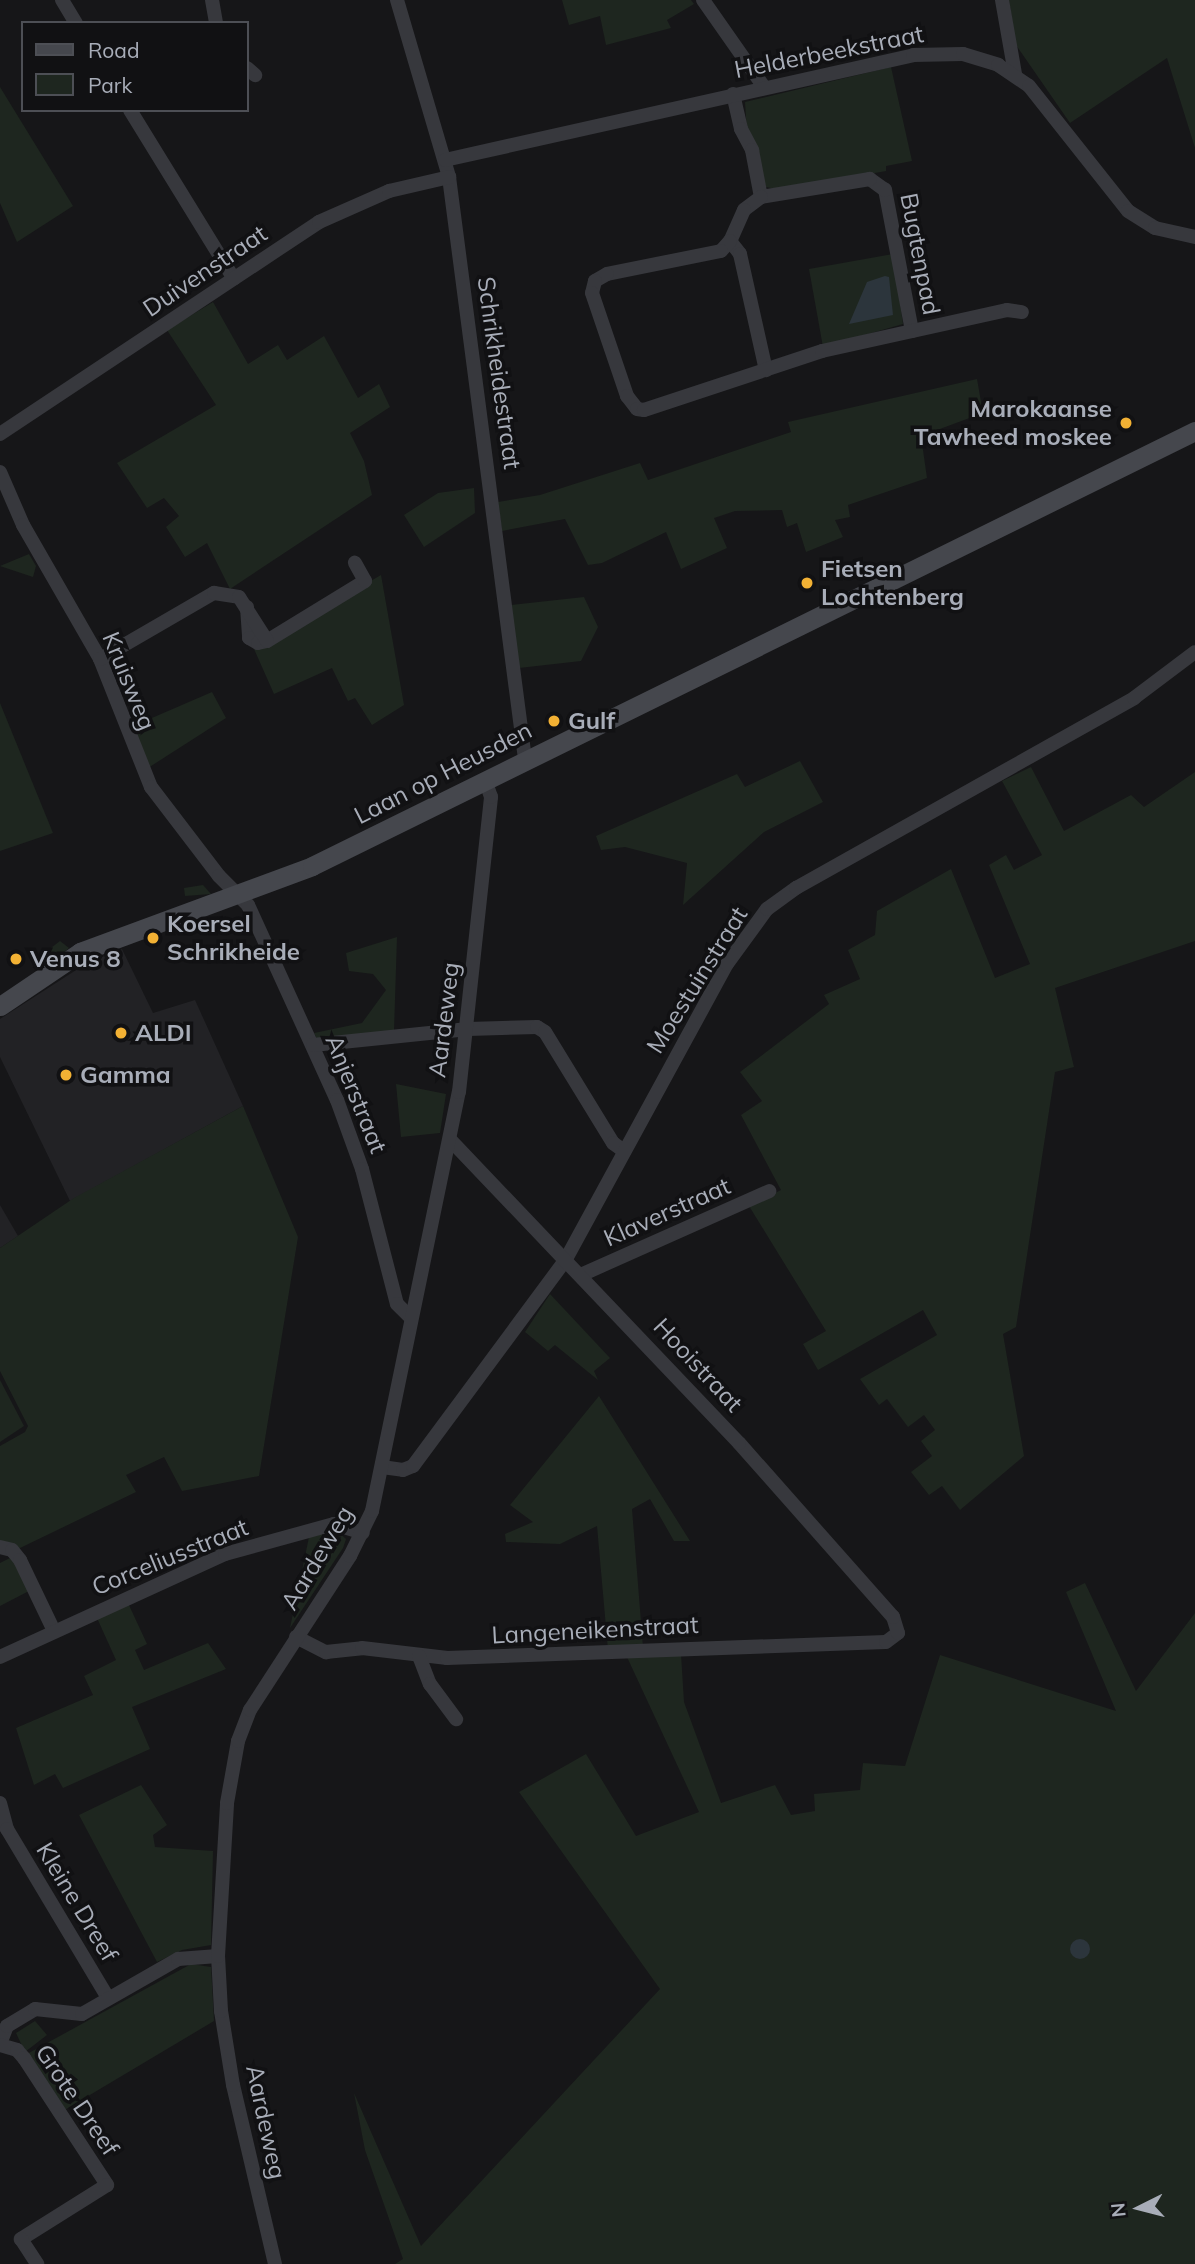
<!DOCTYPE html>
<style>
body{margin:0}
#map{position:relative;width:1195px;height:2264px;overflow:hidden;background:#161618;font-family:Mulish,sans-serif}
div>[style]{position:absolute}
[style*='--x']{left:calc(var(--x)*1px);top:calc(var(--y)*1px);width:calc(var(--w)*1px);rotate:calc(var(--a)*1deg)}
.built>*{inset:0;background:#222225}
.green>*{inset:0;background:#1e261f}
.water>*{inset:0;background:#2c353c}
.round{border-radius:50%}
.street>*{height:14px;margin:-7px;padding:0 7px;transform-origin:7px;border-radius:7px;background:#37383d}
.secondary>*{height:19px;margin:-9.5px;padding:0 9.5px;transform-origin:9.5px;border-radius:9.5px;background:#45474d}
.dots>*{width:19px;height:19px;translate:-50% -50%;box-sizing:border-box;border:4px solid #111113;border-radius:50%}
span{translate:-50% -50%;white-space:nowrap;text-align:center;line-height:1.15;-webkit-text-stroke:7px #111113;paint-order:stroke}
.street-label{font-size:24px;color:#a8adb8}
.poi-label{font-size:24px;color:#a8adb8;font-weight:700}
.right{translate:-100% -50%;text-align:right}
.left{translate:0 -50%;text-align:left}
.legend{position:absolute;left:21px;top:21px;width:228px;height:91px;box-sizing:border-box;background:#111113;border:2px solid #4d4f55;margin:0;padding:9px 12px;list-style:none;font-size:21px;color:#a8adb8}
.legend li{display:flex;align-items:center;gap:14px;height:35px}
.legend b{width:35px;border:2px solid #4d4f55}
.north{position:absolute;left:1104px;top:2173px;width:70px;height:70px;-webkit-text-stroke:5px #111113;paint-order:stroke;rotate:264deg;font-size:19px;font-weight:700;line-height:28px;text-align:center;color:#a8adb8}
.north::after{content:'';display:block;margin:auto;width:24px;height:32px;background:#a8adb8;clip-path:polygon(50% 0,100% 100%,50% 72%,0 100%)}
</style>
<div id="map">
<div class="built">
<i style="clip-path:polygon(122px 949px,153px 1013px,195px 1000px,243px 1106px,70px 1201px,0 1057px,0 1019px,87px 963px)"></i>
<i style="clip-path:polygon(0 1205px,18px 1236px,0 1248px)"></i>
</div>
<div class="green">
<i style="clip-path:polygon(562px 0,691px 0,694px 4px,667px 20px,671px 28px,606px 45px,600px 16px,569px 25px)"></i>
<i style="clip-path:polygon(1009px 0,1195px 0,1195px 148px,1167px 58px,1070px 123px,1016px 45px)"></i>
<i style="clip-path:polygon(891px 67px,912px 161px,886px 166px,886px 171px,780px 190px,766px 187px,747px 133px,745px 102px)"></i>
<i style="clip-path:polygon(0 87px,73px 206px,17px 242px,0 203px)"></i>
<i style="clip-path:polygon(893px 254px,903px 324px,823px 347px,809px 269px)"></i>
<i style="clip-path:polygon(213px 302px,248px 364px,278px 345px,287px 360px,324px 336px,358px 398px,379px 384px,390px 407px,350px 433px,364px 461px,372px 495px,230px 589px,207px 543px,185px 557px,166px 527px,179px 516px,164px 498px,147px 508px,117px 463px,216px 405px,167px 330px)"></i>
<i style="clip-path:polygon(977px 379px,983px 413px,921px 436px,927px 478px,848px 505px,850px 517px,835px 520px,843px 537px,806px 552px,797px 523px,787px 527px,782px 510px,735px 511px,714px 518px,727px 548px,681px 569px,666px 532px,602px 563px,588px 565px,565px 519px,502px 531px,498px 502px,540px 495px,640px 463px,648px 480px,791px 432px,788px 422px)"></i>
<i style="clip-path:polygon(474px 488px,475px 513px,424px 547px,404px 515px,438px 493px)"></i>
<i style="clip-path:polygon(29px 554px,36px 566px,33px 577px,0 566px)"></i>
<i style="clip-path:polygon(381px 575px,404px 705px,372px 725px,355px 698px,348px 701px,332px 668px,274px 694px,254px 649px)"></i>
<i style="clip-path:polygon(584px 597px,598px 627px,581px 661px,519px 668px,511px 605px)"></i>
<i style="clip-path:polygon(212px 692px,226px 718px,148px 768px,131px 727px)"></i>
<i style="clip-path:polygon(0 703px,53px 833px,0 851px)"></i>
<i style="clip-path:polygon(800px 761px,823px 802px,764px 832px,683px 905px,687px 863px,625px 847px,601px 850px,596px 836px,737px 774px,745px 787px)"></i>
<i style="clip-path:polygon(1031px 767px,1064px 831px,1131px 795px,1144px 807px,1195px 772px,1195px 941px,1055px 988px,1074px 1067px,1055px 1072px,1016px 1327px,1003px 1334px,1024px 1456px,960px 1510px,942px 1486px,929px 1495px,911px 1472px,932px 1456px,921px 1441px,935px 1430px,924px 1415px,908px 1427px,887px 1399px,879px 1405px,860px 1379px,937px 1335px,923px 1310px,818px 1370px,803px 1344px,826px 1331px,749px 1206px,781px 1190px,741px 1115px,762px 1101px,740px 1072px,829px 1004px,824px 995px,860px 979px,848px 950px,875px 935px,877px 911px,951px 869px,995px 978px,1030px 964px,989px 865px,1006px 855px,1014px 870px,1042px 855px,1002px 781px)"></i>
<i style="clip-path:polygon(203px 885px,211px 894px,185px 896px,184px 888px)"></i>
<i style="clip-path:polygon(397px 937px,394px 1031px,318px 1041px,314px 1033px,362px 1023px,386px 990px,373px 974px,349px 971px,346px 953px)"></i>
<i style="clip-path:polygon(60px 941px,69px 948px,59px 957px,56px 953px,47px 959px,43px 954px)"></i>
<i style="clip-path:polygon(396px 1084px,446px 1094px,440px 1133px,401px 1137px)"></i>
<i style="clip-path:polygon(243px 1106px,298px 1237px,259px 1476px,182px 1491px,164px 1457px,126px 1475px,136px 1492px,18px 1549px,0 1543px,0 1446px,25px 1432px,28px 1426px,0 1371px,0 1248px,74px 1198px)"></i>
<i style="clip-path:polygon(550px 1294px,610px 1358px,594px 1371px,598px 1380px,555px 1345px,548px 1351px,525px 1332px)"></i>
<i style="clip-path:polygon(0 1380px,24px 1426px,0 1442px)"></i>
<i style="clip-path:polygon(599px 1396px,690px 1541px,674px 1541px,650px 1499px,632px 1509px,643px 1647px,608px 1650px,597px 1526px,560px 1544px,506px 1542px,505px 1534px,533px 1522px,510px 1505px)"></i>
<i style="clip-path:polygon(337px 1531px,346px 1539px,343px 1548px,290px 1628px,309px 1537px)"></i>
<i style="clip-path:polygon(12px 1557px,29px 1591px,0 1606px,0 1563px)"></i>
<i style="clip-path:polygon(1085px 1583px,1136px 1691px,1195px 1613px,1195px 2264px,395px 2264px,403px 2259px,365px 2150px,354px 2093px,421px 2246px,660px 1989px,519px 1792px,586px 1754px,636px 1836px,699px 1812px,627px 1657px,681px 1654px,684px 1702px,721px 1803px,775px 1785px,791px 1815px,815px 1811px,814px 1794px,860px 1790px,863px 1763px,905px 1766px,940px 1655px,1116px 1711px,1066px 1592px)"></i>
<i style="clip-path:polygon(128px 1603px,147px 1644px,135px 1650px,144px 1670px,208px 1643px,226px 1669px,132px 1707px,150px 1749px,63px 1788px,55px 1774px,34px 1785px,16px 1728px,93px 1695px,84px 1676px,116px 1660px,97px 1618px)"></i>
<i style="clip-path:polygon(141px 1785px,167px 1825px,153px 1835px,155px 1847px,213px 1851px,211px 1945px,182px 1950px,157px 1962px,79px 1815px)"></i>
<i style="clip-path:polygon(191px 1964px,211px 1967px,214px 2021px,63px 2111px,27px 2054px)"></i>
<i style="clip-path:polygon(35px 2021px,47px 2035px,25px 2052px,16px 2033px)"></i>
</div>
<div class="water">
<i style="clip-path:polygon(885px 276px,889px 277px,893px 315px,849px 324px,867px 282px)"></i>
<i class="round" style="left:1070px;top:1939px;width:20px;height:20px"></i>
</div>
<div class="street">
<i style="--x:62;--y:0;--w:27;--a:59"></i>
<i style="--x:212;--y:0;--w:23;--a:80"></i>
<i style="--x:397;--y:0;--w:184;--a:73.6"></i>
<i style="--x:449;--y:177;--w:587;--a:82.56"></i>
<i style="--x:703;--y:0;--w:106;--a:55"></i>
<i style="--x:1002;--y:0;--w:75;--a:80"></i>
<i style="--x:247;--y:68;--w:11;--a:41"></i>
<i style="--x:733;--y:94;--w:36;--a:77"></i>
<i style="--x:741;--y:129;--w:24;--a:62"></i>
<i style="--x:752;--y:150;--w:48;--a:79.2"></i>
<i style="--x:130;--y:110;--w:198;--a:58.4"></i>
<i style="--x:445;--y:160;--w:480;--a:-12.6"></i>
<i style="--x:913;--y:55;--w:50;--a:-1.1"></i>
<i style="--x:963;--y:54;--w:37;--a:17"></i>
<i style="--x:998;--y:65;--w:37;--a:34"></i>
<i style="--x:1029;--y:86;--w:159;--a:51.6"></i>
<i style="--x:1128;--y:211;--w:32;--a:32"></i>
<i style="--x:1155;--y:228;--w:41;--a:12.7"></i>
<i style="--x:730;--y:241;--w:16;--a:52"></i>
<i style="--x:740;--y:254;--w:119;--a:77.4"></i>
<i style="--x:912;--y:331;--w:144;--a:-100.8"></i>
<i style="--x:885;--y:190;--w:19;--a:-144"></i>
<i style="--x:870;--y:179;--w:110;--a:170.6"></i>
<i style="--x:761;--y:197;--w:21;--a:143"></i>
<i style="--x:744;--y:210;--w:34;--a:114"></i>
<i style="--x:730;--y:241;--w:13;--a:132"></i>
<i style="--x:721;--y:251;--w:116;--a:168.6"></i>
<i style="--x:607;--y:274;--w:14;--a:150"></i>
<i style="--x:595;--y:281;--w:12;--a:104"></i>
<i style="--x:592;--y:293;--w:109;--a:71.2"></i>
<i style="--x:627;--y:396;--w:16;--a:52"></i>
<i style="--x:637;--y:409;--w:7;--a:8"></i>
<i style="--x:644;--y:410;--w:188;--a:-18.3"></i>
<i style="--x:822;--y:351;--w:189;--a:-12.5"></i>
<i style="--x:1007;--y:310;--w:15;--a:8"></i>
<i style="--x:0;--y:434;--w:383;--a:-33.6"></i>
<i style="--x:319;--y:222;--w:77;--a:-23.9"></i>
<i style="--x:389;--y:191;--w:62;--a:-13.1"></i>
<i style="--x:0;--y:472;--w:58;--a:66.5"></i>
<i style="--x:23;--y:525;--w:155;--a:60.1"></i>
<i style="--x:100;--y:659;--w:138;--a:68.3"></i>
<i style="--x:151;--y:787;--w:112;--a:52.6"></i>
<i style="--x:219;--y:876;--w:41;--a:45"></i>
<i style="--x:248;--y:905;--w:214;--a:65.5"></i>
<i style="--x:337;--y:1100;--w:73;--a:70.1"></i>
<i style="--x:362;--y:1169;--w:139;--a:75.5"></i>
<i style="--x:397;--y:1304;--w:20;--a:45"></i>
<i style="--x:247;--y:607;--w:31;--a:86"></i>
<i style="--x:249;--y:638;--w:10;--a:29"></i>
<i style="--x:258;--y:643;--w:9;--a:-13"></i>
<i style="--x:267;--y:641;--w:115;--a:-31.5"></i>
<i style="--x:365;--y:581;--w:21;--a:-119"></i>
<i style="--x:100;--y:659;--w:132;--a:-30.1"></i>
<i style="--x:214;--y:593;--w:25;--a:9"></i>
<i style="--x:239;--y:597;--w:52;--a:57.5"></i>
<i style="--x:313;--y:1045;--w:156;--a:-5.9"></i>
<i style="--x:468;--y:1029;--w:69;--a:-1.7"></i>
<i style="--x:537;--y:1027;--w:9;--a:32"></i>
<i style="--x:545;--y:1032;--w:130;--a:58.5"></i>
<i style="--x:613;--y:1143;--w:14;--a:36"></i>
<i style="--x:583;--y:1274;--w:204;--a:-24"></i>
<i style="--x:382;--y:1467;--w:21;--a:8"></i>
<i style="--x:403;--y:1470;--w:11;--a:-22"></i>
<i style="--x:413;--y:1466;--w:257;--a:-53.5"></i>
<i style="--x:566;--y:1259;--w:336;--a:-61.4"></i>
<i style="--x:727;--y:964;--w:68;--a:-54"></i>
<i style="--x:767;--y:909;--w:36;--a:-36"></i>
<i style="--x:796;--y:888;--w:388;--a:-29.3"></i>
<i style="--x:1134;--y:698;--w:76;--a:-37"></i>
<i style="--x:0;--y:1547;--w:12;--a:14"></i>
<i style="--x:12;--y:1550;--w:13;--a:51"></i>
<i style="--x:20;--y:1560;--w:79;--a:64.4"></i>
<i style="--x:296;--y:1637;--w:34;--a:27"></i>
<i style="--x:326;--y:1652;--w:36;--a:-6"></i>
<i style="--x:362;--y:1648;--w:86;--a:6.7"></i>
<i style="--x:447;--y:1658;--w:439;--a:-2.1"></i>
<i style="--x:886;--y:1642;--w:15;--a:-37"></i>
<i style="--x:898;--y:1633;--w:17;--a:-107"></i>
<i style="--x:893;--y:1617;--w:232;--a:-131.5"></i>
<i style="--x:739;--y:1443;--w:419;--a:-133.6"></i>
<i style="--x:419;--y:1656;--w:30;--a:69"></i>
<i style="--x:430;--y:1684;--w:44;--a:53.4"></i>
<i style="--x:0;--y:1657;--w:247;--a:-24.6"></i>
<i style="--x:225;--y:1554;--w:113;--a:-15.4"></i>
<i style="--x:334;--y:1524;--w:30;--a:17"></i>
<i style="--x:0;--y:1803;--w:27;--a:75"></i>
<i style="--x:7;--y:1829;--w:197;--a:59.1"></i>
<i style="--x:0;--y:2044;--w:19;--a:-69"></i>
<i style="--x:7;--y:2026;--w:33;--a:-31"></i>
<i style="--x:35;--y:2009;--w:47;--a:6.1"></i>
<i style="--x:82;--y:2014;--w:111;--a:-29.8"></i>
<i style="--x:178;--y:1959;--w:40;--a:-4.3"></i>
<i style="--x:0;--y:2045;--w:18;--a:16"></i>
<i style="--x:17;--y:2050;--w:11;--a:49"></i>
<i style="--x:24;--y:2058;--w:152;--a:56.8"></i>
<i style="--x:107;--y:2185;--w:102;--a:147.9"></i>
<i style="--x:21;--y:2239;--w:30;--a:57"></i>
<i style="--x:275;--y:2264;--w:184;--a:-103.2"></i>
<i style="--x:233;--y:2085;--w:75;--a:-99.2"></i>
<i style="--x:221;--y:2011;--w:55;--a:-93.1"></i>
<i style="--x:218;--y:1956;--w:153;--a:-86.6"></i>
<i style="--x:227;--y:1803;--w:63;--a:-79.9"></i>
<i style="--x:238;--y:1741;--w:33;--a:-69"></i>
<i style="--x:250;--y:1710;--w:184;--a:-57"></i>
<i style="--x:350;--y:1556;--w:50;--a:-63.9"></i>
<i style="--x:372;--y:1511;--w:428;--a:-78.3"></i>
<i style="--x:459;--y:1092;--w:297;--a:-83.8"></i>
<i style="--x:491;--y:797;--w:18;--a:-109"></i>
</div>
<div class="secondary">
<i style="--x:0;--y:1006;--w:97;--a:-34"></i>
<i style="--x:80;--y:952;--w:247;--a:-20.3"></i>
<i style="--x:312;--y:866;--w:984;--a:-26.23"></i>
</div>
<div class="dots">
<i style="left:1126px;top:423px;background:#f2b134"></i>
<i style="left:807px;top:583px;background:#f2b134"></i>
<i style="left:554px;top:721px;background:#f2b134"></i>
<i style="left:153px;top:938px;background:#f2b134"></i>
<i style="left:16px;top:959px;background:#f2b134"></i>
<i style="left:121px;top:1033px;background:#f2b134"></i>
<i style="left:66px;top:1075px;background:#f2b134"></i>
</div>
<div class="street-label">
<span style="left:829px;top:52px;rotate:-11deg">Helderbeekstraat</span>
<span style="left:920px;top:254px;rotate:79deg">Bugtenpad</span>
<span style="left:205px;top:271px;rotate:-34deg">Duivenstraat</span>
<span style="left:499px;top:373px;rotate:82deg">Schrikheidestraat</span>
<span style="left:129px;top:681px;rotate:68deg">Kruisweg</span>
<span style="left:443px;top:773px;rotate:-27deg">Laan op Heusden</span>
<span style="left:697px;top:980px;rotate:-58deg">Moestuinstraat</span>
<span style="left:444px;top:1020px;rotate:-83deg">Aardeweg</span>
<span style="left:356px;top:1094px;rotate:68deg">Anjerstraat</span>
<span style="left:667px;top:1212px;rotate:-24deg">Klaverstraat</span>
<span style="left:698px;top:1365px;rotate:47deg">Hooistraat</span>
<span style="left:170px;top:1557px;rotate:-22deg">Corceliusstraat</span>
<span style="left:317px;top:1558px;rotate:-59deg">Aardeweg</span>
<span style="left:595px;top:1630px;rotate:-3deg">Langeneikenstraat</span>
<span style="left:77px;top:1902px;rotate:59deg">Kleine Dreef</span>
<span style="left:77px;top:2100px;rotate:56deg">Grote Dreef</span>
<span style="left:266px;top:2122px;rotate:78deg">Aardeweg</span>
</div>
<div class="poi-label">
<span class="right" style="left:1112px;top:423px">Marokaanse<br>Tawheed moskee</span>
<span class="left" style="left:821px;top:583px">Fietsen<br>Lochtenberg</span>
<span class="left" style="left:568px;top:721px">Gulf</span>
<span class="left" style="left:167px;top:938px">Koersel<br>Schrikheide</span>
<span class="left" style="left:30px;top:959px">Venus 8</span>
<span class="left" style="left:135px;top:1033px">ALDI</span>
<span class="left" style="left:80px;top:1075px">Gamma</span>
</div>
<ul class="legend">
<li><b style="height:9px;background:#45474d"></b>Road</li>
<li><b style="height:19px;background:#1e261f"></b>Park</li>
</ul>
<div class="north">N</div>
</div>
